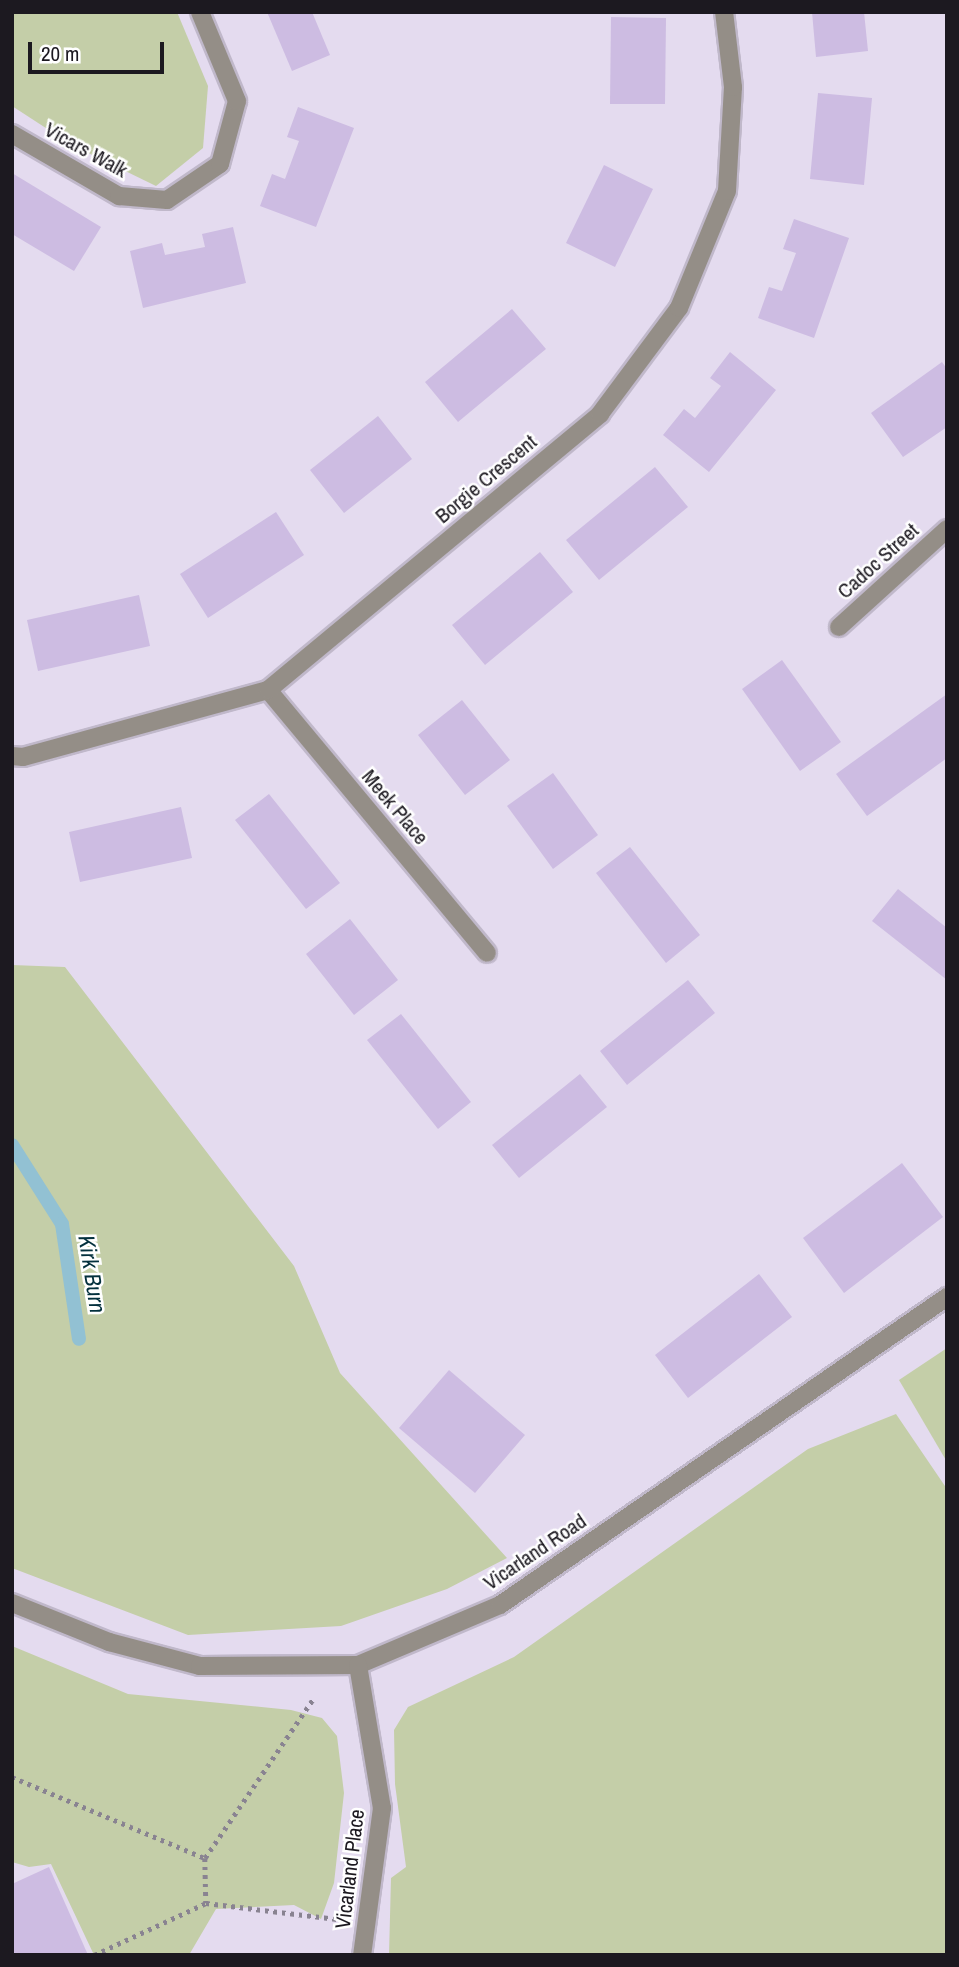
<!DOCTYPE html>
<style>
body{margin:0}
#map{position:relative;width:959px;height:1967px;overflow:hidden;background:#e4dbef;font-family:"Archivo Narrow",sans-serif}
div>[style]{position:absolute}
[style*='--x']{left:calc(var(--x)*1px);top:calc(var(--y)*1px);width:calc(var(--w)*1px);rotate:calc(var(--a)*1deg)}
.green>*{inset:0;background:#c4cea8}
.stream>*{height:14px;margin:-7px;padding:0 7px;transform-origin:7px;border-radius:7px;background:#92c1d3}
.building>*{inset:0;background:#cdbce2}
.path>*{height:4.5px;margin-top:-2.25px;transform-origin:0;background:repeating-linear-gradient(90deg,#898391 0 3.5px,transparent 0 8.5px)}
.roads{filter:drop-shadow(2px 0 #c0b8ca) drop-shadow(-2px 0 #c0b8ca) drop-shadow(0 2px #c0b8ca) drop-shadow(0 -2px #c0b8ca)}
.minor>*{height:18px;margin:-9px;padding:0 9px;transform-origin:9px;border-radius:9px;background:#948e87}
span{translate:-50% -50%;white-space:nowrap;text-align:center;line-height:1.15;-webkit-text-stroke:5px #fff;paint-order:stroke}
.street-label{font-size:21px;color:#1c1920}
.water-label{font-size:23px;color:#03303d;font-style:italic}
.frame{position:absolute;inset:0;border:14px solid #1c1920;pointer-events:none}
.scale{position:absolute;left:28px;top:42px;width:136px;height:32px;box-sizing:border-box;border:4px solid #1c1920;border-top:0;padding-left:9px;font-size:21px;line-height:24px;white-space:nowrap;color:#1c1920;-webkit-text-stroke:5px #fff;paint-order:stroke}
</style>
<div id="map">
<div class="green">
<i style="clip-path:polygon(12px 12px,177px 12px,208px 86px,203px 148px,156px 186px,72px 145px,12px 106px)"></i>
<i style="clip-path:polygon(12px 965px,65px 967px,294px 1266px,340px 1373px,507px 1558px,447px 1589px,341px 1626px,188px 1635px,12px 1568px)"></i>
<i style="clip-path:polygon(947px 1348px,947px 1462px,899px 1380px)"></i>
<i style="clip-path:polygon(896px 1414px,947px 1489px,947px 1955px,389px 1955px,391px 1878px,406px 1867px,395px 1784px,394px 1730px,408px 1707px,514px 1657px,808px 1449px)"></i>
<i style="clip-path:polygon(12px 1646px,128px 1694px,291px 1710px,322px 1718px,337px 1736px,344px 1793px,334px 1883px,321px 1919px,294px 1905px,216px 1909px,189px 1955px,94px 1955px,51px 1864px,29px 1867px,12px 1862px)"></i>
</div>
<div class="stream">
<i style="--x:12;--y:1145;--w:93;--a:57.7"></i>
<i style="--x:62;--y:1224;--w:116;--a:81.6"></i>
</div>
<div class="building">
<i style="clip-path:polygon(267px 12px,312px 12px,330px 55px,292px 71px)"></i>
<i style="clip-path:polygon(812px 12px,864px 12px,868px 51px,816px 57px)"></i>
<i style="clip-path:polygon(611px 17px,666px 18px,665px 104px,610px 104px)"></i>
<i style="clip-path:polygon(818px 93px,872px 98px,864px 185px,810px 179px)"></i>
<i style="clip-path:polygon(298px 107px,354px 128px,316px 227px,260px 206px,272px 174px,285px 179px,299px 141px,287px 137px)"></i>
<i style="clip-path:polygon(604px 165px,653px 189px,615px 267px,566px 243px)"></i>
<i style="clip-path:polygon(12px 173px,101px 227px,74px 271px,12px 234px)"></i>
<i style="clip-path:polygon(794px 219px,849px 238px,814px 338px,758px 318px,769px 287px,782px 291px,796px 253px,783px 249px)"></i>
<i style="clip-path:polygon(233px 227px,246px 283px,143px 308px,130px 251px,162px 243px,165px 255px,205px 247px,202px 234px)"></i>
<i style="clip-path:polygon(512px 309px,546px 349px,458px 422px,425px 382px)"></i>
<i style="clip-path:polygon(730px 352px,776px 390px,709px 472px,663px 435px,684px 409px,695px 418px,721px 386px,710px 378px)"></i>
<i style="clip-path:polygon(942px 362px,947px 369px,947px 427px,903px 457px,871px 413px)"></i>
<i style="clip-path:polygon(378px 416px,412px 459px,344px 513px,310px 470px)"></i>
<i style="clip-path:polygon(655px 467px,688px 507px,599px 580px,566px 540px)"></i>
<i style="clip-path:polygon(276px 512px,304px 555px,208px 618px,180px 574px)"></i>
<i style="clip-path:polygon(540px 552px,573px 592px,485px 665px,452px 625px)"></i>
<i style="clip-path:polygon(139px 595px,150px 646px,38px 671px,27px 620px)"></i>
<i style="clip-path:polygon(782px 660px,841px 742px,800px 771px,742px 689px)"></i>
<i style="clip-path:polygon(947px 694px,947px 758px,867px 816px,836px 774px)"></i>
<i style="clip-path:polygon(462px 700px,510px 760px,465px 795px,418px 735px)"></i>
<i style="clip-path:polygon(553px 773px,598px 835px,553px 869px,507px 806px)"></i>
<i style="clip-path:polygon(269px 794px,340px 883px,306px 909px,235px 820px)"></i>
<i style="clip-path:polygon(181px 807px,192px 858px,80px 882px,69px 832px)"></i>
<i style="clip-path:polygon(630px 847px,700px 935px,666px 963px,596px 873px)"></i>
<i style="clip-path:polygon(898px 889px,947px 928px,947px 980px,872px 921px)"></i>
<i style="clip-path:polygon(350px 919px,398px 980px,354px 1015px,306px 954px)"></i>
<i style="clip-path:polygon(688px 980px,715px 1013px,627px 1085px,600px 1051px)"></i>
<i style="clip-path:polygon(401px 1014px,471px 1102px,438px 1129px,367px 1040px)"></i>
<i style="clip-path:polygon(580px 1074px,607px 1107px,519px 1178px,492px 1145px)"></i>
<i style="clip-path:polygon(902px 1163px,943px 1217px,844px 1293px,803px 1238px)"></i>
<i style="clip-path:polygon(759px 1274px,792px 1317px,688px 1398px,655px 1355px)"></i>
<i style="clip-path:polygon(449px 1370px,525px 1435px,475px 1493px,399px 1428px)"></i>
<i style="clip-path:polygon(49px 1867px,88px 1955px,12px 1955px,12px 1884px)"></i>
</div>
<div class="path">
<i style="--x:12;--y:1777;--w:209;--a:22.8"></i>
<i style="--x:205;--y:1858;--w:192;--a:-55.8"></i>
<i style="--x:205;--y:1858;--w:45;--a:88.7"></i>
<i style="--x:94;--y:1955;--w:123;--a:-24.9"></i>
<i style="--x:206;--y:1903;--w:132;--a:7"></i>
</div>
<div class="roads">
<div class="minor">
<i style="--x:12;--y:134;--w:124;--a:30.1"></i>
<i style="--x:119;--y:196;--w:48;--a:4.8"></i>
<i style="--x:167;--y:200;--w:64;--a:-34.2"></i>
<i style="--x:220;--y:164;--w:65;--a:-74.9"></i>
<i style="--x:237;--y:101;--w:96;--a:-112.6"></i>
<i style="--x:839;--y:627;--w:146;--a:-42.2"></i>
<i style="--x:268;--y:690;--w:342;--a:50.2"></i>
<i style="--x:12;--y:756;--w:11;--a:5"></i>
<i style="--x:23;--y:757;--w:254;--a:-15.3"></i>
<i style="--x:268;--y:690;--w:432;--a:-39.7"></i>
<i style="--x:600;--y:414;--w:132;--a:-53.3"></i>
<i style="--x:679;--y:308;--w:126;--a:-67.7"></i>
<i style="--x:727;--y:191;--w:104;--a:-86.7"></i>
<i style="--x:733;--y:87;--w:76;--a:-96.8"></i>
<i style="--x:12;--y:1603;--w:105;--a:21.9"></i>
<i style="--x:109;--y:1642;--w:94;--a:14.8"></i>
<i style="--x:200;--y:1666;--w:158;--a:-0.4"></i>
<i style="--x:358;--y:1665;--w:154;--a:-22.9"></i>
<i style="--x:500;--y:1605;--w:543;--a:-34.57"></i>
<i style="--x:358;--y:1665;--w:145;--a:80.5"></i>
<i style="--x:382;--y:1808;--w:148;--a:97.7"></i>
</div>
</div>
<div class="street-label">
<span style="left:86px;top:150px;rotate:29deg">Vicars Walk</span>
<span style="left:486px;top:479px;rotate:-40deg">Borgie Crescent</span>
<span style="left:878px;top:561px;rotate:-42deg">Cadoc Street</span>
<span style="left:395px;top:807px;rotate:50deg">Meek Place</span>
<span style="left:535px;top:1552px;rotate:-34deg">Vicarland Road</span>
<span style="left:350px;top:1869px;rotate:-83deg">Vicarland Place</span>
</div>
<div class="water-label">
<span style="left:92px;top:1274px;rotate:81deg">Kirk Burn</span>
</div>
<div class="frame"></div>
<div class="scale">20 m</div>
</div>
